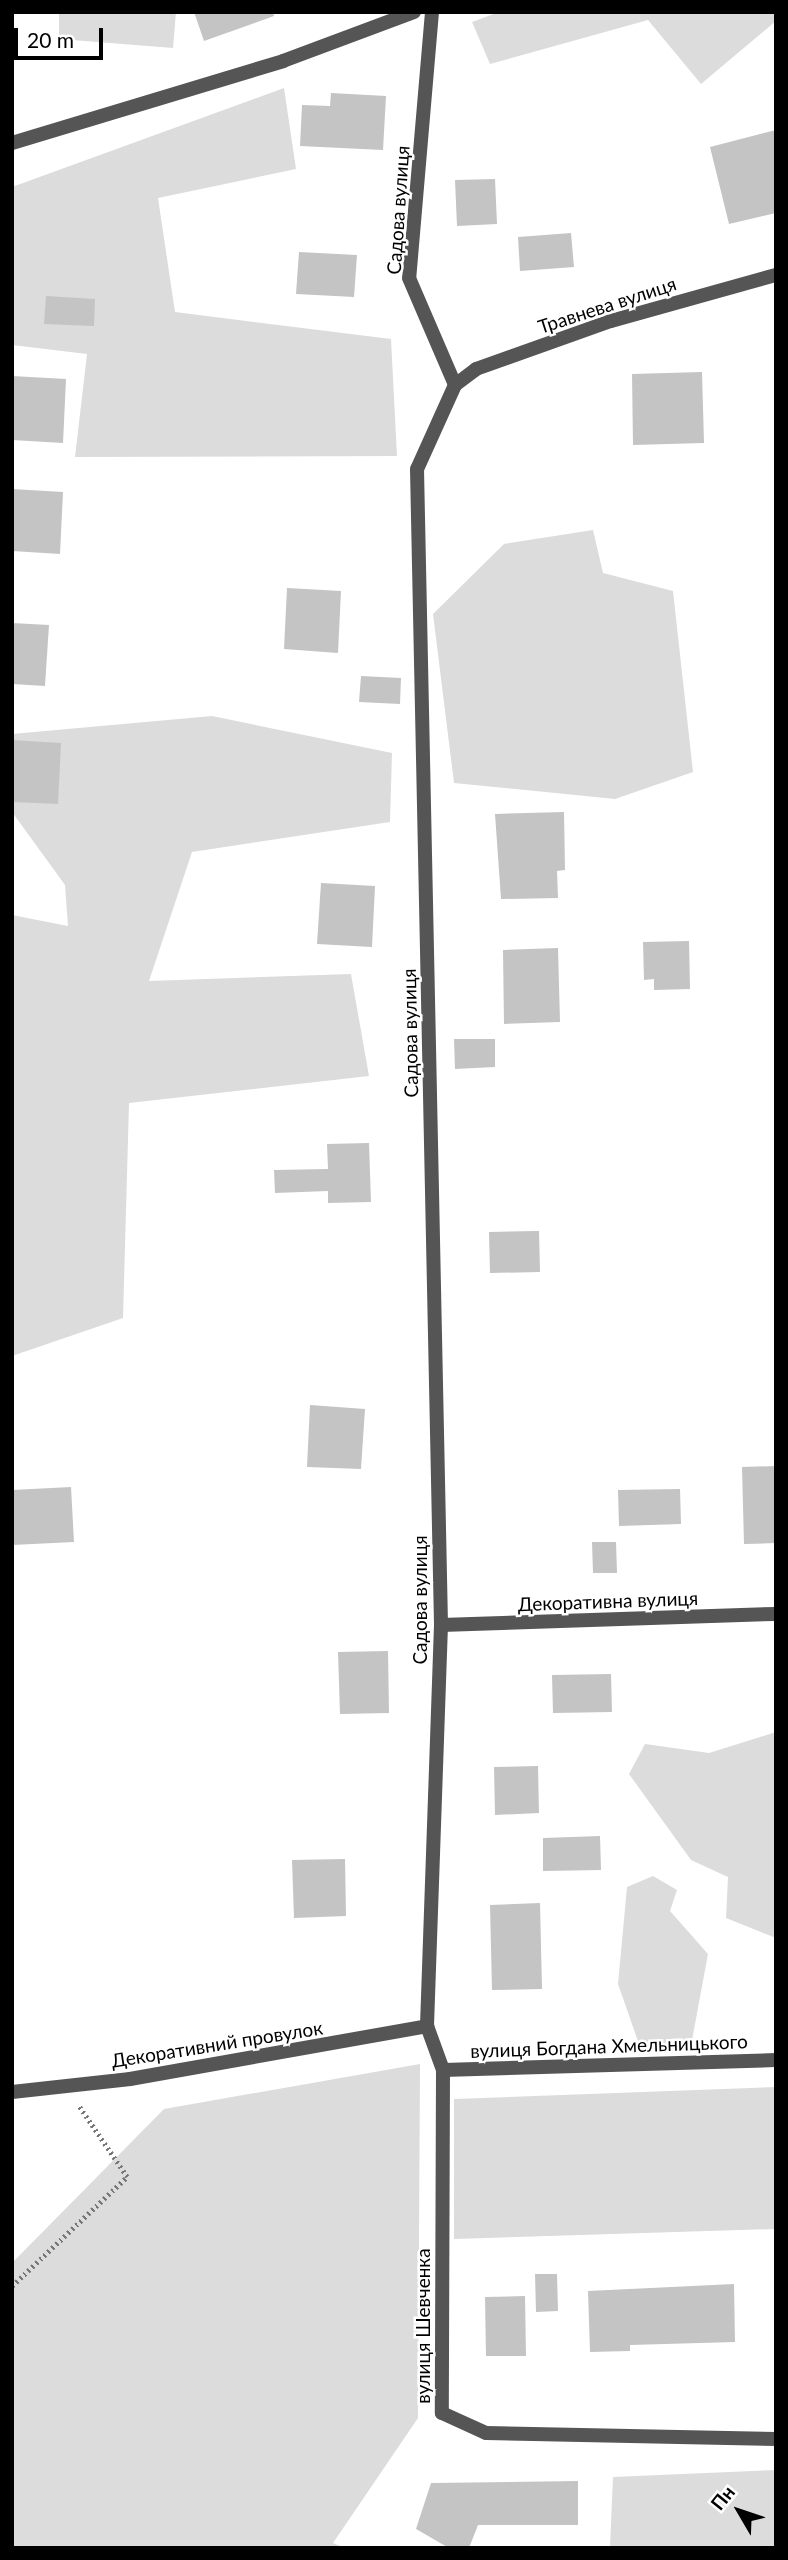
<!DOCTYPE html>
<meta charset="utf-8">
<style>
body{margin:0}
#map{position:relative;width:788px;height:2560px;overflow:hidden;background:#fff;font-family:Lato,sans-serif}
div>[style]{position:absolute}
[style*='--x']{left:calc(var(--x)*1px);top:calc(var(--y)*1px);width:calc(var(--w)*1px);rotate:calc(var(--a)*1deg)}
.green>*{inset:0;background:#dcdcdc}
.building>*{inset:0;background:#c4c4c4}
.path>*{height:4.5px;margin-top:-2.25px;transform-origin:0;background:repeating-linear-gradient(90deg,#777 0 2px,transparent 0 5.5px)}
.street>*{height:14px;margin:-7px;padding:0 7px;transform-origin:7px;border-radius:7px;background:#555}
span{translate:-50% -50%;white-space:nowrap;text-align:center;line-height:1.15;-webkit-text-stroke:5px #fff;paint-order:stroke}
.street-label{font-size:19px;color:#000}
.frame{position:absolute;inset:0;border:14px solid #000;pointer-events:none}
.north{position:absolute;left:704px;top:2476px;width:70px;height:70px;-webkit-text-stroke:5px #fff;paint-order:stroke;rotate:309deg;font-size:19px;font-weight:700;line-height:28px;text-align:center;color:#000}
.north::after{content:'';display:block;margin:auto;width:24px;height:32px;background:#000;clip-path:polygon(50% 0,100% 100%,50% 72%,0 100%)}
.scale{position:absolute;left:14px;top:28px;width:89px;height:32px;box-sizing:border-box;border:4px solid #000;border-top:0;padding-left:9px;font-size:21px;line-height:24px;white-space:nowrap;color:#000;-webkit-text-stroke:5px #fff;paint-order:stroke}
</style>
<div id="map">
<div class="green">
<i style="clip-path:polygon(59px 12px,176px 12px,173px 48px,59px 39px)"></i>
<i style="clip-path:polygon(499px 12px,776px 12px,776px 21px,701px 84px,648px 20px,490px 64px,472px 22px)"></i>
<i style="clip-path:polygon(284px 88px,296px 169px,158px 198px,175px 312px,391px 339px,397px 456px,75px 457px,87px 354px,12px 345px,12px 187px)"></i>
<i style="clip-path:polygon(593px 530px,603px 573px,673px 591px,693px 772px,615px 799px,454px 783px,433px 614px,504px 544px)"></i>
<i style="clip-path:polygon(212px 716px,392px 753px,390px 822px,192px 852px,149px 981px,351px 974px,369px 1076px,129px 1103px,123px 1318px,12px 1356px,12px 915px,68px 926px,65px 885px,12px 812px,12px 734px)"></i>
<i style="clip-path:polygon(776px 1732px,776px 1938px,726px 1918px,728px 1877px,691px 1860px,629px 1774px,645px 1744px,709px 1753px)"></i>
<i style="clip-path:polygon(653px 1876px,677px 1890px,670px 1911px,708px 1954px,690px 2051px,640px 2047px,618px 1984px,627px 1887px)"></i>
<i style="clip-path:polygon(420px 2064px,418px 2418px,333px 2543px,345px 2548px,12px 2548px,12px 2263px,164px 2109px)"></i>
<i style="clip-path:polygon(776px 2087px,776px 2229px,454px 2239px,454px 2099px)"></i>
<i style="clip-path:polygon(776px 2470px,776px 2548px,610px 2548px,613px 2477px)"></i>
</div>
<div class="building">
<i style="clip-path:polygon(194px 12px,273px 12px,274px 16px,204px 41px)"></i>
<i style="clip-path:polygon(331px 93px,386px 96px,383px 150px,300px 146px,302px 105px,330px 106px)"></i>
<i style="clip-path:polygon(776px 130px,776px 213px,729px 224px,710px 147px)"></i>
<i style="clip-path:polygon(495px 179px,497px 224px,457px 226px,455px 180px)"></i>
<i style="clip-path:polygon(571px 233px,574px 267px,520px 271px,518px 237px)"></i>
<i style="clip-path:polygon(299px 252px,357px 255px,354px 297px,296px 294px)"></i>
<i style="clip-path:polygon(46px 296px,95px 299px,94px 326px,44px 324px)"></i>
<i style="clip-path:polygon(702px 372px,704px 443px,633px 445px,632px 374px)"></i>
<i style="clip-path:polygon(12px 376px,66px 379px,63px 443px,12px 440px)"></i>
<i style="clip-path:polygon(12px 489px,63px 492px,60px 554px,12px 551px)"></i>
<i style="clip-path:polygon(287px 588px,341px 591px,338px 653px,284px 649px)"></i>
<i style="clip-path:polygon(12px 623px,49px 625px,45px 686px,12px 684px)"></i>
<i style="clip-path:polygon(361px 676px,401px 678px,400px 704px,359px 702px)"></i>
<i style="clip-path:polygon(12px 740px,61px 743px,58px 804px,12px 802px)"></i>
<i style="clip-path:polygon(564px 812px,565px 870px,557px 871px,558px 898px,501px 899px,495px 814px)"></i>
<i style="clip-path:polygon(321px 883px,375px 886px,372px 947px,317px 944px)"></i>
<i style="clip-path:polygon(689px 941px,690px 989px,654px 990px,654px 979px,644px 980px,643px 942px)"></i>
<i style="clip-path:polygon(558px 948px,560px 1022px,504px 1024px,503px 950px)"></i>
<i style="clip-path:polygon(454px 1039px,495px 1039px,495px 1067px,455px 1069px)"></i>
<i style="clip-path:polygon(369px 1143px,371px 1202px,328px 1203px,328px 1191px,275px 1193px,274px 1170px,328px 1169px,327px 1144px)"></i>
<i style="clip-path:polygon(539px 1231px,540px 1272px,490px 1273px,489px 1232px)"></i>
<i style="clip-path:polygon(310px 1405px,365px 1409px,361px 1469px,307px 1467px)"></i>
<i style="clip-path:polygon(776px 1466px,776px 1543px,744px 1544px,742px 1467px)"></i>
<i style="clip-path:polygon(71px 1487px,74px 1542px,12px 1545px,12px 1490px)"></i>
<i style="clip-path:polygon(680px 1489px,681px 1524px,619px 1526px,618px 1490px)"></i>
<i style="clip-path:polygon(592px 1542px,616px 1542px,617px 1573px,593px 1573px)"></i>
<i style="clip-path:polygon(388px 1651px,389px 1713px,340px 1714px,338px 1652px)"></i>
<i style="clip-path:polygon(611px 1674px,612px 1712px,553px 1713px,552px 1675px)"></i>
<i style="clip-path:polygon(538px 1766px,539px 1813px,495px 1815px,494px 1767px)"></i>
<i style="clip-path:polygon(600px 1836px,601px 1870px,543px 1871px,543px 1838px)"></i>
<i style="clip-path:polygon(345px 1859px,346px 1916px,294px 1918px,292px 1860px)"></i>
<i style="clip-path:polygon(540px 1903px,542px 1989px,492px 1990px,490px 1905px)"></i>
<i style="clip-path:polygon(535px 2274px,557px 2274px,558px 2311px,536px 2312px)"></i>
<i style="clip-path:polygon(734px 2284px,735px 2342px,630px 2345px,630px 2351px,590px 2352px,588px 2291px)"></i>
<i style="clip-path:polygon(525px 2296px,526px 2356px,486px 2356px,485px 2297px)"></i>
<i style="clip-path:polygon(578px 2481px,578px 2525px,478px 2525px,469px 2548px,449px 2548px,416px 2529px,431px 2483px)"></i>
</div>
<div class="path">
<i style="--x:12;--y:2286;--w:158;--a:-43.5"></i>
<i style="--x:127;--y:2177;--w:87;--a:-124.2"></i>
</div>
<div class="street">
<i style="--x:432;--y:12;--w:267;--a:94.9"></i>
<i style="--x:409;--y:278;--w:116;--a:66.7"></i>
<i style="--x:455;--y:385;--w:92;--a:114.3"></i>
<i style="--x:417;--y:469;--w:1156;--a:88.81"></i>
<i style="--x:441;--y:1625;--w:401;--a:92"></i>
<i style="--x:427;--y:2026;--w:47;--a:70"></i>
<i style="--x:443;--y:2070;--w:343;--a:90.2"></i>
<i style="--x:442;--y:2413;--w:48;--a:24.4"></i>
<i style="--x:486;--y:2433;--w:290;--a:1.2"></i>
<i style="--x:12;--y:143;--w:283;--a:-16.8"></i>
<i style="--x:283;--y:61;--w:140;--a:-20.5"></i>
<i style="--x:455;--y:385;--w:26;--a:-37"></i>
<i style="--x:476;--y:369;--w:143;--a:-19.6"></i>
<i style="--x:611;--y:321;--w:171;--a:-15.6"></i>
<i style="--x:441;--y:1625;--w:335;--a:-1.9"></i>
<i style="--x:443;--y:2070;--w:333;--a:-1.7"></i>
<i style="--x:12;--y:2092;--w:119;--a:-6.3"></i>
<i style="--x:130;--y:2079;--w:302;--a:-10.1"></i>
</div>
<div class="street-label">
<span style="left:398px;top:210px;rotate:-86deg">Садова вулиця</span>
<span style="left:607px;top:305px;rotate:-18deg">Травнева вулиця</span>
<span style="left:410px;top:1033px;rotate:-91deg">Садова вулиця</span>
<span style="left:420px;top:1600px;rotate:-90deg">Садова вулиця</span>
<span style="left:608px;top:1601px;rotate:-2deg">Декоративна вулиця</span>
<span style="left:217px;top:2044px;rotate:-9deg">Декоративний провулок</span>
<span style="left:609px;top:2046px;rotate:-2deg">вулиця Богдана Хмельницького</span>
<span style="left:423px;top:2326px;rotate:-90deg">вулиця Шевченка</span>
</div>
<div class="frame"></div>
<div class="north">Пн</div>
<div class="scale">20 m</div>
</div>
